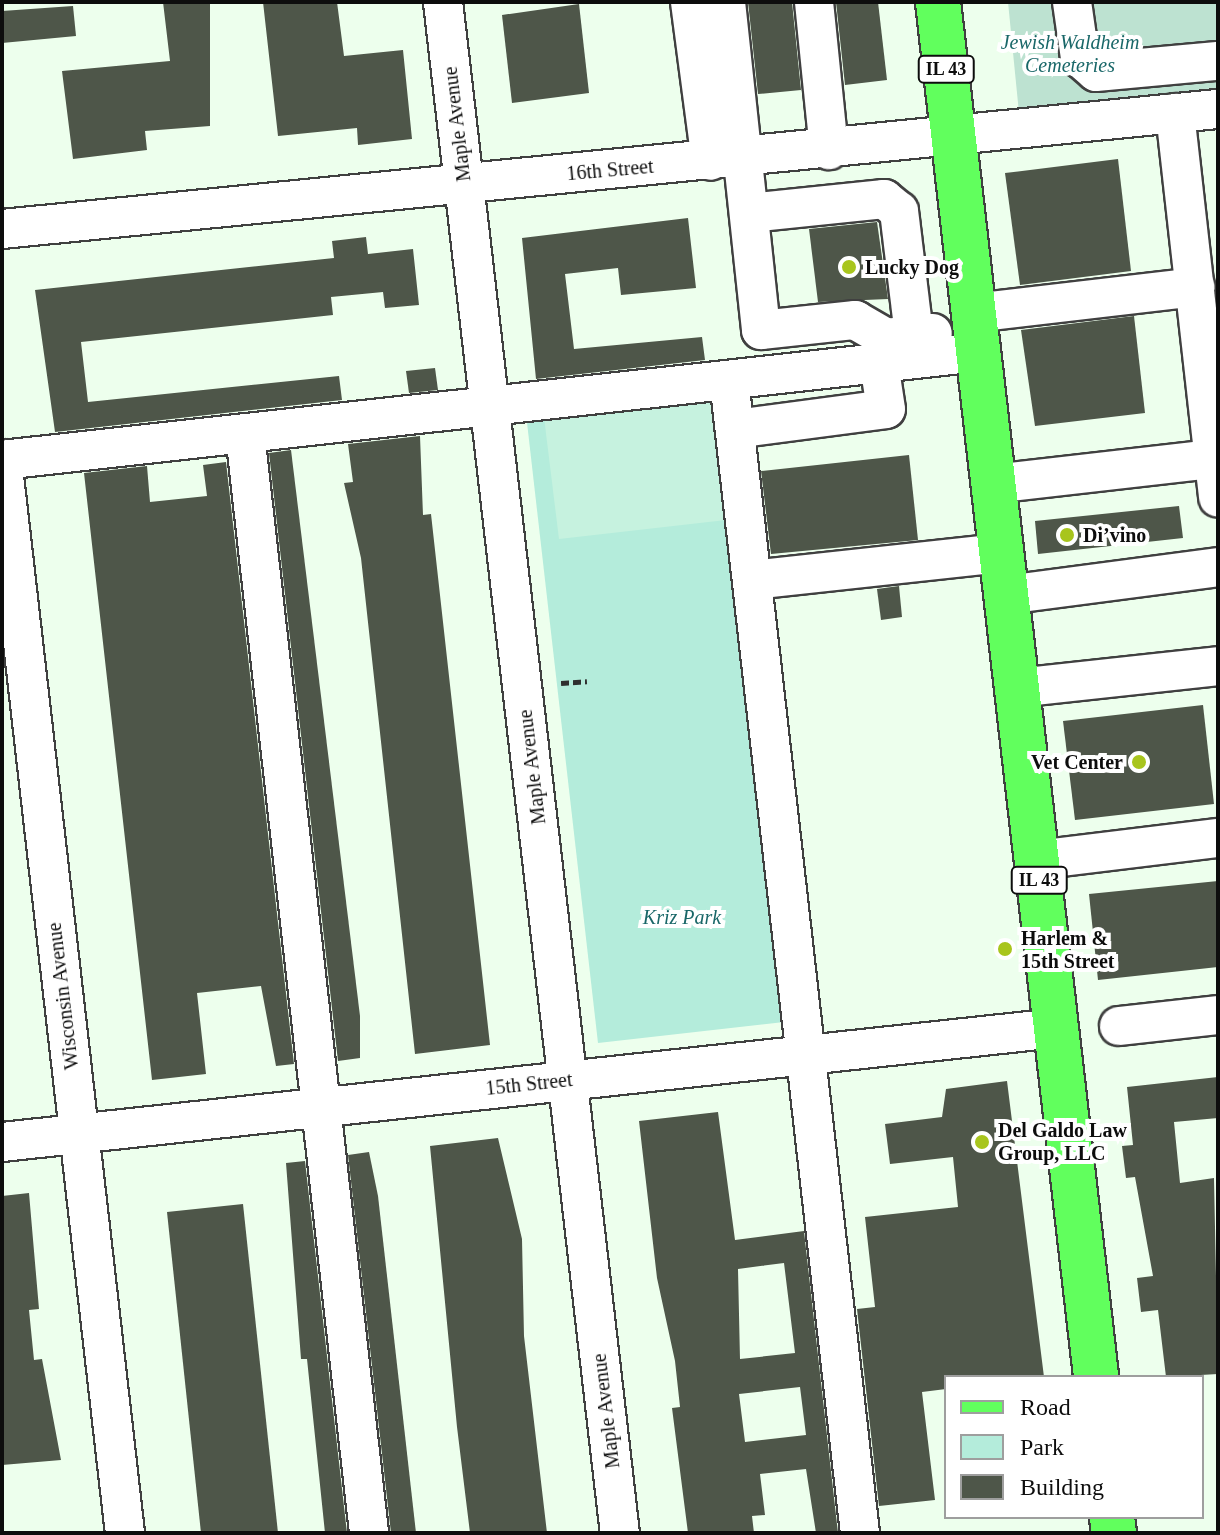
<!DOCTYPE html>
<meta charset="utf-8">
<style>
body{margin:0}
#map{position:relative;width:1220px;height:1535px;overflow:hidden;background:#edffed;font-family:Georgia,serif}
div>[style]{position:absolute}
[style*='--x']{left:calc(var(--x)*1px);top:calc(var(--y)*1px);width:calc(var(--w)*1px);rotate:calc(var(--a)*1deg)}
.green>*{inset:0;background:#b4ecdb}
.cemetery>*{inset:0;background:#bde2d1}
.pitch>*{inset:0;background:#c6f2df}
.building>*{inset:0;background:#4e5649}
.path>*{height:5px;margin-top:-2.5px;transform-origin:0;background:repeating-linear-gradient(90deg,#2f2f2f 0 8px,transparent 0 12px)}
.roads{filter:drop-shadow(2px 0 #404040) drop-shadow(-2px 0 #404040) drop-shadow(0 2px #404040) drop-shadow(0 -2px #404040)}
.minor>*{height:38px;margin:-19px;padding:0 19px;transform-origin:19px;border-radius:19px;background:#fff}
.major>*{height:44px;margin:-22px;padding:0 22px;transform-origin:22px;border-radius:22px;background:#61ff5d}
.dots>*{width:22px;height:22px;translate:-50% -50%;box-sizing:border-box;border:4px solid #fff;border-radius:50%}
span{translate:-50% -50%;white-space:nowrap;text-align:center;line-height:1.15;-webkit-text-stroke:8px #fff;paint-order:stroke}
.shield-label span{padding:2px 6px;background:#fff;border:2px solid;border-radius:6px;-webkit-text-stroke-width:0}
.shield-label{font-size:18px;color:#0d0d0d;font-weight:700}
.park-label{font-size:20px;color:#196768;font-style:italic}
.street-label{font-size:20px;color:#0d0d0d}
.poi-label{font-size:20px;color:#0d0d0d;font-weight:700}
.left{translate:0 -50%;text-align:left}
.right{translate:-100% -50%;text-align:right}
.frame{position:absolute;inset:0;border:4px solid #0d0d0d;pointer-events:none}
.legend{position:absolute;left:944px;top:1375px;width:260px;height:144px;box-sizing:border-box;background:#fff;border:2px solid #9e9e9e;margin:0;padding:10px 14px;list-style:none;font-size:24px;color:#0d0d0d}
.legend li{display:flex;align-items:center;gap:16px;height:40px}
.legend b{width:40px;border:2px solid #9e9e9e}
</style>
<div id="map">
<div class="green">
<i style="clip-path:polygon(720px 383px,793px 1021px,598px 1043px,525px 405px)"></i>
</div>
<div class="cemetery">
<i style="clip-path:polygon(1008px 2px,1218px 2px,1218px 91px,1019px 113px)"></i>
</div>
<div class="pitch">
<i style="clip-path:polygon(712px 397px,726px 520px,559px 539px,544px 417px)"></i>
</div>
<div class="building">
<i style="clip-path:polygon(163px 2px,210px 2px,210px 126px,145px 131px,147px 150px,73px 159px,62px 71px,170px 61px)"></i>
<i style="clip-path:polygon(263px 2px,337px 2px,344px 56px,403px 50px,412px 139px,358px 145px,357px 128px,278px 136px)"></i>
<i style="clip-path:polygon(748px 2px,792px 2px,801px 90px,758px 94px)"></i>
<i style="clip-path:polygon(836px 2px,878px 2px,887px 80px,845px 85px)"></i>
<i style="clip-path:polygon(579px 4px,589px 93px,512px 103px,502px 15px)"></i>
<i style="clip-path:polygon(73px 6px,76px 36px,2px 43px,2px 11px)"></i>
<i style="clip-path:polygon(1118px 159px,1131px 271px,1020px 285px,1005px 173px)"></i>
<i style="clip-path:polygon(688px 218px,696px 288px,621px 295px,618px 268px,565px 274px,574px 349px,702px 337px,705px 360px,536px 379px,522px 238px)"></i>
<i style="clip-path:polygon(877px 222px,888px 299px,818px 302px,809px 229px)"></i>
<i style="clip-path:polygon(366px 237px,368px 254px,413px 249px,419px 305px,385px 308px,383px 292px,331px 297px,333px 315px,81px 342px,88px 402px,339px 376px,342px 400px,55px 432px,35px 290px,334px 258px,332px 241px)"></i>
<i style="clip-path:polygon(1134px 316px,1145px 413px,1035px 426px,1021px 330px)"></i>
<i style="clip-path:polygon(435px 368px,438px 390px,409px 393px,406px 371px)"></i>
<i style="clip-path:polygon(420px 436px,423px 515px,431px 514px,490px 1045px,415px 1054px,361px 558px,344px 483px,353px 482px,348px 444px)"></i>
<i style="clip-path:polygon(291px 450px,360px 1016px,360px 1058px,338px 1061px,269px 453px)"></i>
<i style="clip-path:polygon(909px 455px,918px 540px,771px 554px,761px 471px)"></i>
<i style="clip-path:polygon(226px 462px,294px 1064px,276px 1066px,261px 986px,197px 993px,206px 1074px,152px 1080px,84px 473px,147px 466px,150px 502px,207px 496px,203px 465px)"></i>
<i style="clip-path:polygon(1179px 506px,1183px 538px,1038px 554px,1035px 521px)"></i>
<i style="clip-path:polygon(899px 586px,902px 617px,881px 620px,877px 589px)"></i>
<i style="clip-path:polygon(1203px 705px,1214px 804px,1075px 820px,1063px 721px)"></i>
<i style="clip-path:polygon(1218px 881px,1218px 967px,1098px 980px,1089px 894px)"></i>
<i style="clip-path:polygon(1218px 1077px,1218px 1118px,1174px 1122px,1180px 1183px,1214px 1178px,1218px 1374px,1166px 1377px,1158px 1310px,1141px 1312px,1137px 1278px,1153px 1276px,1135px 1177px,1126px 1178px,1122px 1146px,1133px 1145px,1127px 1087px)"></i>
<i style="clip-path:polygon(1007px 1081px,1044px 1377px,946px 1377px,946px 1389px,922px 1392px,935px 1500px,879px 1506px,857px 1309px,875px 1307px,865px 1217px,958px 1207px,953px 1157px,890px 1164px,885px 1124px,942px 1117px,946px 1089px)"></i>
<i style="clip-path:polygon(evenodd,718px 1112px,735px 1240px,804px 1231px,838px 1533px,816px 1533px,806px 1469px,760px 1474px,765px 1515px,752px 1516px,754px 1533px,688px 1533px,672px 1408px,680px 1407px,675px 1361px,657px 1278px,639px 1121px,718px 1112px,784px 1263px,795px 1353px,740px 1359px,738px 1269px,784px 1263px,718px 1112px,800px 1387px,806px 1435px,745px 1442px,739px 1394px,800px 1387px)"></i>
<i style="clip-path:polygon(498px 1138px,522px 1239px,524px 1336px,547px 1533px,470px 1533px,457px 1427px,430px 1146px)"></i>
<i style="clip-path:polygon(369px 1152px,378px 1196px,416px 1533px,391px 1533px,348px 1155px)"></i>
<i style="clip-path:polygon(305px 1161px,347px 1533px,325px 1533px,307px 1359px,301px 1359px,286px 1163px)"></i>
<i style="clip-path:polygon(29px 1193px,39px 1309px,29px 1310px,34px 1360px,42px 1359px,61px 1460px,2px 1465px,2px 1196px)"></i>
<i style="clip-path:polygon(243px 1204px,278px 1533px,201px 1533px,167px 1212px)"></i>
</div>
<div class="path">
<i style="--x:561;--y:683;--w:26;--a:-4"></i>
</div>
<div class="roads">
<div class="minor">
<i style="--x:443;--y:2;--w:1541;--a:83.41"></i>
<i style="--x:690;--y:2;--w:160;--a:82.5"></i>
<i style="--x:726;--y:2;--w:330;--a:83.9"></i>
<i style="--x:761;--y:330;--w:95;--a:-6.1"></i>
<i style="--x:855;--y:320;--w:36;--a:30"></i>
<i style="--x:886;--y:338;--w:47;--a:-6.1"></i>
<i style="--x:814;--y:2;--w:149;--a:84.2"></i>
<i style="--x:1072;--y:2;--w:57;--a:81.9"></i>
<i style="--x:1080;--y:58;--w:21;--a:41"></i>
<i style="--x:1096;--y:72;--w:122;--a:-5.2"></i>
<i style="--x:1175;--y:113;--w:387;--a:83.6"></i>
<i style="--x:749;--y:213;--w:136;--a:-5.9"></i>
<i style="--x:884;--y:199;--w:19;--a:39"></i>
<i style="--x:899;--y:211;--w:125;--a:83.1"></i>
<i style="--x:2;--y:229;--w:1222;--a:-5.64"></i>
<i style="--x:974;--y:313;--w:223;--a:-6.7"></i>
<i style="--x:729;--y:380;--w:1160;--a:83.52"></i>
<i style="--x:735;--y:429;--w:152;--a:-7.5"></i>
<i style="--x:886;--y:409;--w:47;--a:-98.7"></i>
<i style="--x:245;--y:434;--w:1106;--a:83.56"></i>
<i style="--x:2;--y:459;--w:1081;--a:83.47"></i>
<i style="--x:2;--y:460;--w:982;--a:-6.31"></i>
<i style="--x:993;--y:484;--w:222;--a:-6.5"></i>
<i style="--x:752;--y:580;--w:250;--a:-6.2"></i>
<i style="--x:1006;--y:595;--w:214;--a:-7.5"></i>
<i style="--x:1016;--y:688;--w:203;--a:-6.2"></i>
<i style="--x:1036;--y:860;--w:183;--a:-6.9"></i>
<i style="--x:1119;--y:1026;--w:100;--a:-6.3"></i>
<i style="--x:2;--y:1142;--w:1060;--a:-6.17"></i>
</div>
<div class="major">
<i style="--x:938;--y:2;--w:1384;--a:83.44"></i>
<i style="--x:1112;--y:1517;--w:16;--a:83"></i>
</div>
</div>
<div class="dots">
<i style="left:849px;top:267px;background:#a8c51d"></i>
<i style="left:1067px;top:535px;background:#a8c51d"></i>
<i style="left:1139px;top:762px;background:#a8c51d"></i>
<i style="left:1005px;top:949px;background:#a8c51d"></i>
<i style="left:982px;top:1142px;background:#a8c51d"></i>
</div>
<div class="shield-label">
<span style="left:946px;top:69px">IL 43</span>
<span style="left:1039px;top:880px">IL 43</span>
</div>
<div class="park-label">
<span style="left:1070px;top:54px">Jewish Waldheim<br>Cemeteries</span>
<span style="left:682px;top:917px">Kriz Park</span>
</div>
<div class="street-label">
<span style="left:457px;top:124px;rotate:-97deg">Maple Avenue</span>
<span style="left:610px;top:170px;rotate:-5deg">16th Street</span>
<span style="left:532px;top:767px;rotate:-97deg">Maple Avenue</span>
<span style="left:63px;top:996px;rotate:-97deg">Wisconsin Avenue</span>
<span style="left:529px;top:1084px;rotate:-6deg">15th Street</span>
<span style="left:606px;top:1411px;rotate:-97deg">Maple Avenue</span>
</div>
<div class="poi-label">
<span class="left" style="left:865px;top:267px">Lucky Dog</span>
<span class="left" style="left:1083px;top:535px">Di’vino</span>
<span class="right" style="left:1123px;top:762px">Vet Center</span>
<span class="left" style="left:1021px;top:950px">Harlem &amp;<br>15th Street</span>
<span class="left" style="left:998px;top:1142px">Del Galdo Law<br>Group, LLC</span>
</div>
<div class="frame"></div>
<ul class="legend">
<li><b style="height:10px;background:#61ff5d"></b>Road</li>
<li><b style="height:22px;background:#b4ecdb"></b>Park</li>
<li><b style="height:22px;background:#4e5649"></b>Building</li>
</ul>
</div>
